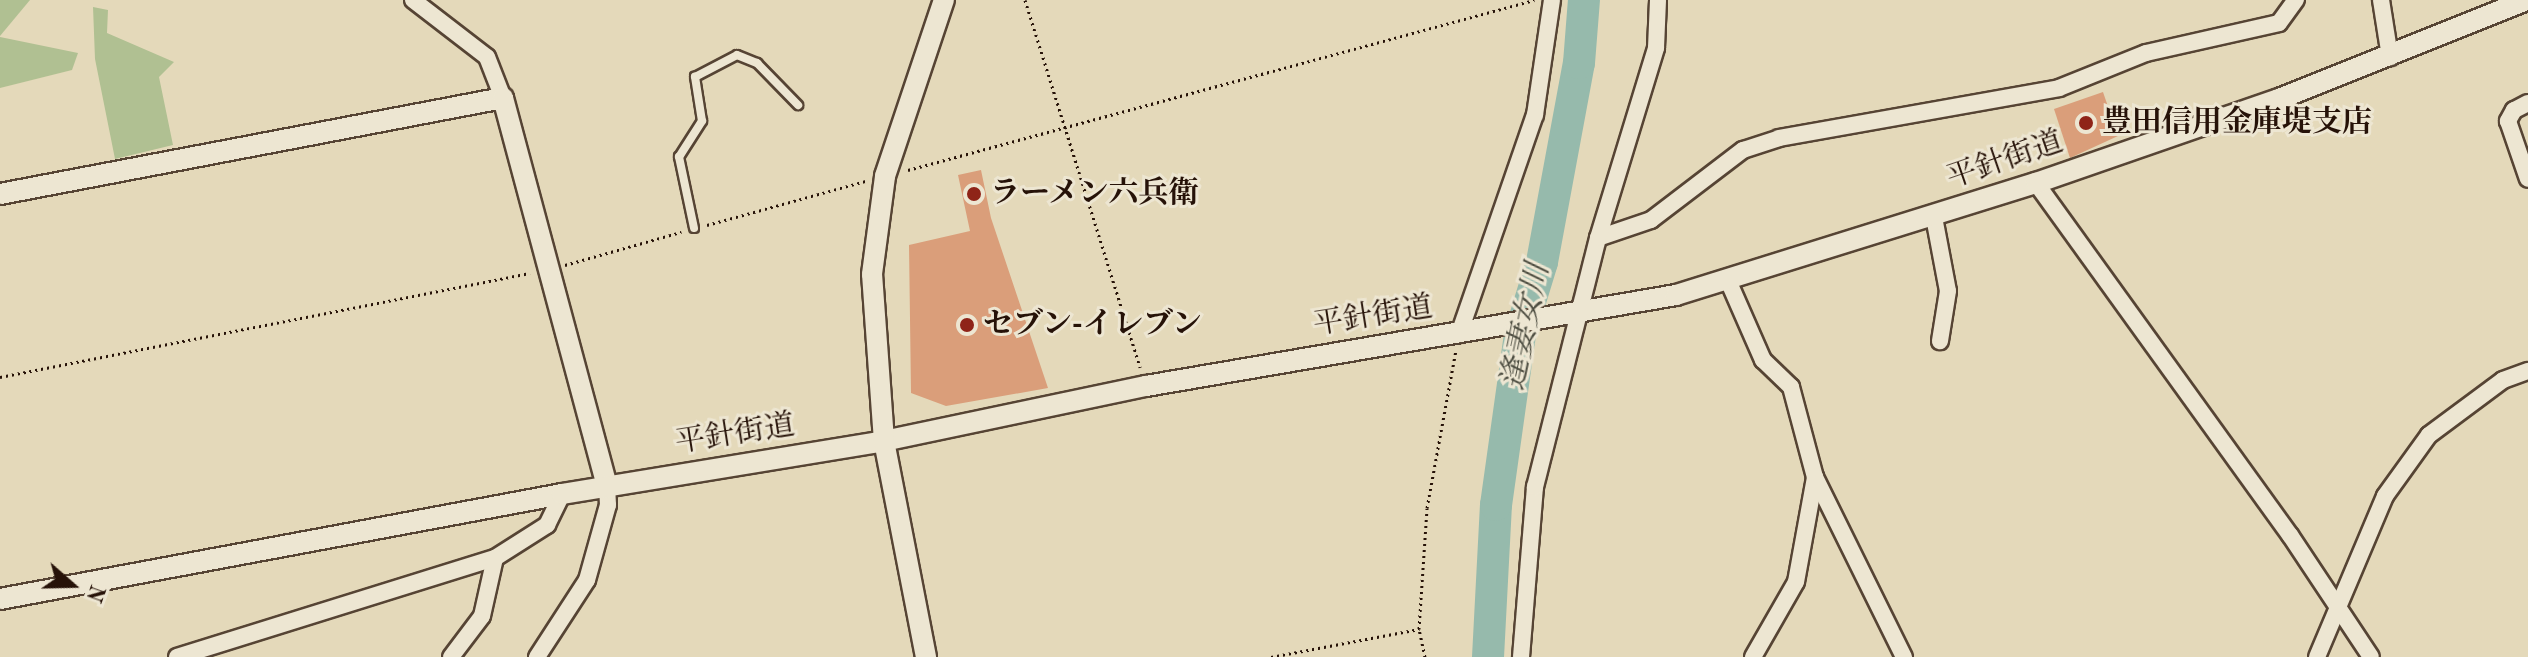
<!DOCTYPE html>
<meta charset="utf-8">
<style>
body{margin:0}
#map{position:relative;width:2528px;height:657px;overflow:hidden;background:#e4d9ba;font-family:"Old Standard TT","Noto Serif JP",serif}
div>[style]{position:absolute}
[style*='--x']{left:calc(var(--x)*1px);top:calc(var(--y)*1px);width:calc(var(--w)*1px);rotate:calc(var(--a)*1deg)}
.green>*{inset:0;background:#b0c092}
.river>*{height:32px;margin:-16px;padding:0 16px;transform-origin:16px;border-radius:16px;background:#96baac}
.building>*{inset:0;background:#da9e7a}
.path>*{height:3px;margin-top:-1.5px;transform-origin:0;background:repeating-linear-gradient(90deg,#261208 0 2px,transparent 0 6px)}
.roads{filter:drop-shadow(2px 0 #564434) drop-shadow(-2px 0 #564434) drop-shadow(0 2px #564434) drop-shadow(0 -2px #564434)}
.service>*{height:8px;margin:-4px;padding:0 4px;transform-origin:4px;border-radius:4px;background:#ede6d2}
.minor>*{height:16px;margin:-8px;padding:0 8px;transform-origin:8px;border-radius:8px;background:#ede6d2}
.tertiary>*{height:20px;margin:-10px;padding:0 10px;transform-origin:10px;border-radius:10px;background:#ede6d2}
.dots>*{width:22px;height:22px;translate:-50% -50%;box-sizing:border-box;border:4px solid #ede6d2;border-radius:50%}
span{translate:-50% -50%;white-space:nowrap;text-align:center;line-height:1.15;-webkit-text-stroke:6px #ede6d2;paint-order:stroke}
.poi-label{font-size:30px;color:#261208;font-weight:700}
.left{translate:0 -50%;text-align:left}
.street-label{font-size:30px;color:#261208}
.water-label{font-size:32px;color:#4d4d41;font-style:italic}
.north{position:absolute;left:32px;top:545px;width:80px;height:80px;-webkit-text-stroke:6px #ede6d2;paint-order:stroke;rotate:110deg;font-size:22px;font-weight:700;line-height:32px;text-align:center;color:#261208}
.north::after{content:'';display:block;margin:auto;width:28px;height:36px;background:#261208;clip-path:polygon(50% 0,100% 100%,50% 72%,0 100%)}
</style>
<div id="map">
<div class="green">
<i style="clip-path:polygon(0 0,30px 0,0 36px)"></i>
<i style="clip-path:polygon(93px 7px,108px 10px,107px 33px,174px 62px,159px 77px,173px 145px,115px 159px,95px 59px)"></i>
<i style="clip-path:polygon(0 37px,78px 53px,72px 70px,0 88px)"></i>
</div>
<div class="river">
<i style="--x:1488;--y:657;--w:152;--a:-87"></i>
<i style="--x:1496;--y:505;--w:173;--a:-82"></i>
<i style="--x:1520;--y:334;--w:75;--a:-73"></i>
<i style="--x:1542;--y:262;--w:202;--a:-79.5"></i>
<i style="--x:1579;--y:63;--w:63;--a:-85.5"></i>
</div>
<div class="building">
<i style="clip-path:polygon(2103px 92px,2118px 136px,2070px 158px,2054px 109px)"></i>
<i style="clip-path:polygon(981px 170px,991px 218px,1048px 388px,946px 406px,911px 393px,909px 245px,970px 231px,958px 175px)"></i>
</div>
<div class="path">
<i style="--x:1025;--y:0;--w:385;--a:72.6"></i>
<i style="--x:908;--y:170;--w:649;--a:-15.19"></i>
<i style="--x:707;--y:225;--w:165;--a:-15.5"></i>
<i style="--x:565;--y:265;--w:121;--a:-15.9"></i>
<i style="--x:0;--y:377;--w:540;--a:-11.1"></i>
<i style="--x:1271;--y:657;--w:151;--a:-10.7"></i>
<i style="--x:1425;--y:657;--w:29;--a:-102"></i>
<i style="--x:1419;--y:629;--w:121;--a:-86.2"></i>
<i style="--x:1427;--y:508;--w:161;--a:-79.6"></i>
</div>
<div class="roads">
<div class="service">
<i style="--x:694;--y:228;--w:73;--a:-101.9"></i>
<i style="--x:679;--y:157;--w:43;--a:-57.4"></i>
<i style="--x:702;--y:121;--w:45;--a:-99"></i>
<i style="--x:695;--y:77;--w:47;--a:-27.6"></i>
<i style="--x:737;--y:55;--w:22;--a:22"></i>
<i style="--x:757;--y:63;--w:59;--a:45.7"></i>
</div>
<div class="minor">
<i style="--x:413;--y:0;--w:93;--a:37.6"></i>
<i style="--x:487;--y:57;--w:44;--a:68.7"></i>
<i style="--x:2381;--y:0;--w:58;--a:81"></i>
<i style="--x:2528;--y:103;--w:16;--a:153"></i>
<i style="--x:2514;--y:110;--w:13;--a:119"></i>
<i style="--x:2508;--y:121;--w:61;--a:71"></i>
<i style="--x:2036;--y:183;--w:434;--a:54.2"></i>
<i style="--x:2290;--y:535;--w:146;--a:56.4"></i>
<i style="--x:1934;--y:217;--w:75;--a:79.3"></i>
<i style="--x:1948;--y:291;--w:51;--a:99.1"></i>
<i style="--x:1598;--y:238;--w:56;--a:-18.8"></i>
<i style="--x:1651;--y:220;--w:116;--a:-37.3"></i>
<i style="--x:1743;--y:150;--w:38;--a:-18"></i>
<i style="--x:1779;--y:138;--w:284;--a:-10.1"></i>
<i style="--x:2059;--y:88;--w:94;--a:-21.9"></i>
<i style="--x:2146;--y:53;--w:136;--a:-12.7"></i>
<i style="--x:2279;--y:23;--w:29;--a:-54"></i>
<i style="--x:1727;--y:278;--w:90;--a:66.3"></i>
<i style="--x:1763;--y:360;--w:39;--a:44"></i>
<i style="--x:1791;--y:387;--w:93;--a:75.1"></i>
<i style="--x:1815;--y:477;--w:201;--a:63.7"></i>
<i style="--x:1459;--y:334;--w:232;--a:-70.9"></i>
<i style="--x:1535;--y:115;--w:116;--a:-81.6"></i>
<i style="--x:177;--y:657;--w:333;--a:-17.3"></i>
<i style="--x:495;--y:558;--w:62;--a:-32.4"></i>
<i style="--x:547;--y:525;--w:34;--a:-64"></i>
<i style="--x:451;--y:657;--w:51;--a:-52.9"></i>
<i style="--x:482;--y:616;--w:59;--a:-77.4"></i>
<i style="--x:537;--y:657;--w:92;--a:-57"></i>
<i style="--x:587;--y:580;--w:78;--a:-74.4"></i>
<i style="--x:608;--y:505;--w:18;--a:-93"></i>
<i style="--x:1521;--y:657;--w:171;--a:-85.3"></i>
<i style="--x:1535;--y:487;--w:257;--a:-75.8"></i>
<i style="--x:1598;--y:238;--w:199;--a:-73"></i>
<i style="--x:1656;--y:48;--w:48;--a:-87.6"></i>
<i style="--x:1753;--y:657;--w:86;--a:-60.2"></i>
<i style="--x:1796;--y:582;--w:107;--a:-79.7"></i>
<i style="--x:2317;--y:657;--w:175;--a:-67.1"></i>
<i style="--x:2385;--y:496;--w:75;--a:-54.2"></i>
<i style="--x:2429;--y:435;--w:92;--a:-36.6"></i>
<i style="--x:2503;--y:380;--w:27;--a:-20"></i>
</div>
<div class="tertiary">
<i style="--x:0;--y:194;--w:512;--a:-10.81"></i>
<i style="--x:503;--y:98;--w:403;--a:75"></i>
<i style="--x:0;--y:599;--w:572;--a:-10.58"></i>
<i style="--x:562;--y:494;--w:326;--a:-9.3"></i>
<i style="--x:884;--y:441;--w:268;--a:-11.9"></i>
<i style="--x:1146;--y:386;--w:538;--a:-9.74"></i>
<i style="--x:1676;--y:295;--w:377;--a:-17.3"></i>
<i style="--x:2036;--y:183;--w:257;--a:-19.1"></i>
<i style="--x:2279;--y:99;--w:267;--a:-21.8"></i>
<i style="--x:926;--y:657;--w:220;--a:-101"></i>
<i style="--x:884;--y:441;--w:167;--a:-94.1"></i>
<i style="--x:872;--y:274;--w:99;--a:-82.4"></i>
<i style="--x:885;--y:176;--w:186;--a:-71.5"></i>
</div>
</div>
<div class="dots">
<i style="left:2086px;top:123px;background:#8f2418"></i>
<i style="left:974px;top:194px;background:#8f2418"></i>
<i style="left:967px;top:325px;background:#8f2418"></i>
</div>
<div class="poi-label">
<span class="left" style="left:2102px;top:123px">豊田信用金庫堤支店</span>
<span class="left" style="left:990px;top:194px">ラーメン六兵衛</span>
<span class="left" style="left:983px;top:325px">セブン-イレブン</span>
</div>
<div class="street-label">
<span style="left:2005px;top:161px;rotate:-19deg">平針街道</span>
<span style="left:1373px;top:317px;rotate:-9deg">平針街道</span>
<span style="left:735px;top:435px;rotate:-9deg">平針街道</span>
</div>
<div class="water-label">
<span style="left:1527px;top:327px;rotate:-78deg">逢妻女川</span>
</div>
<div class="north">N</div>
</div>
